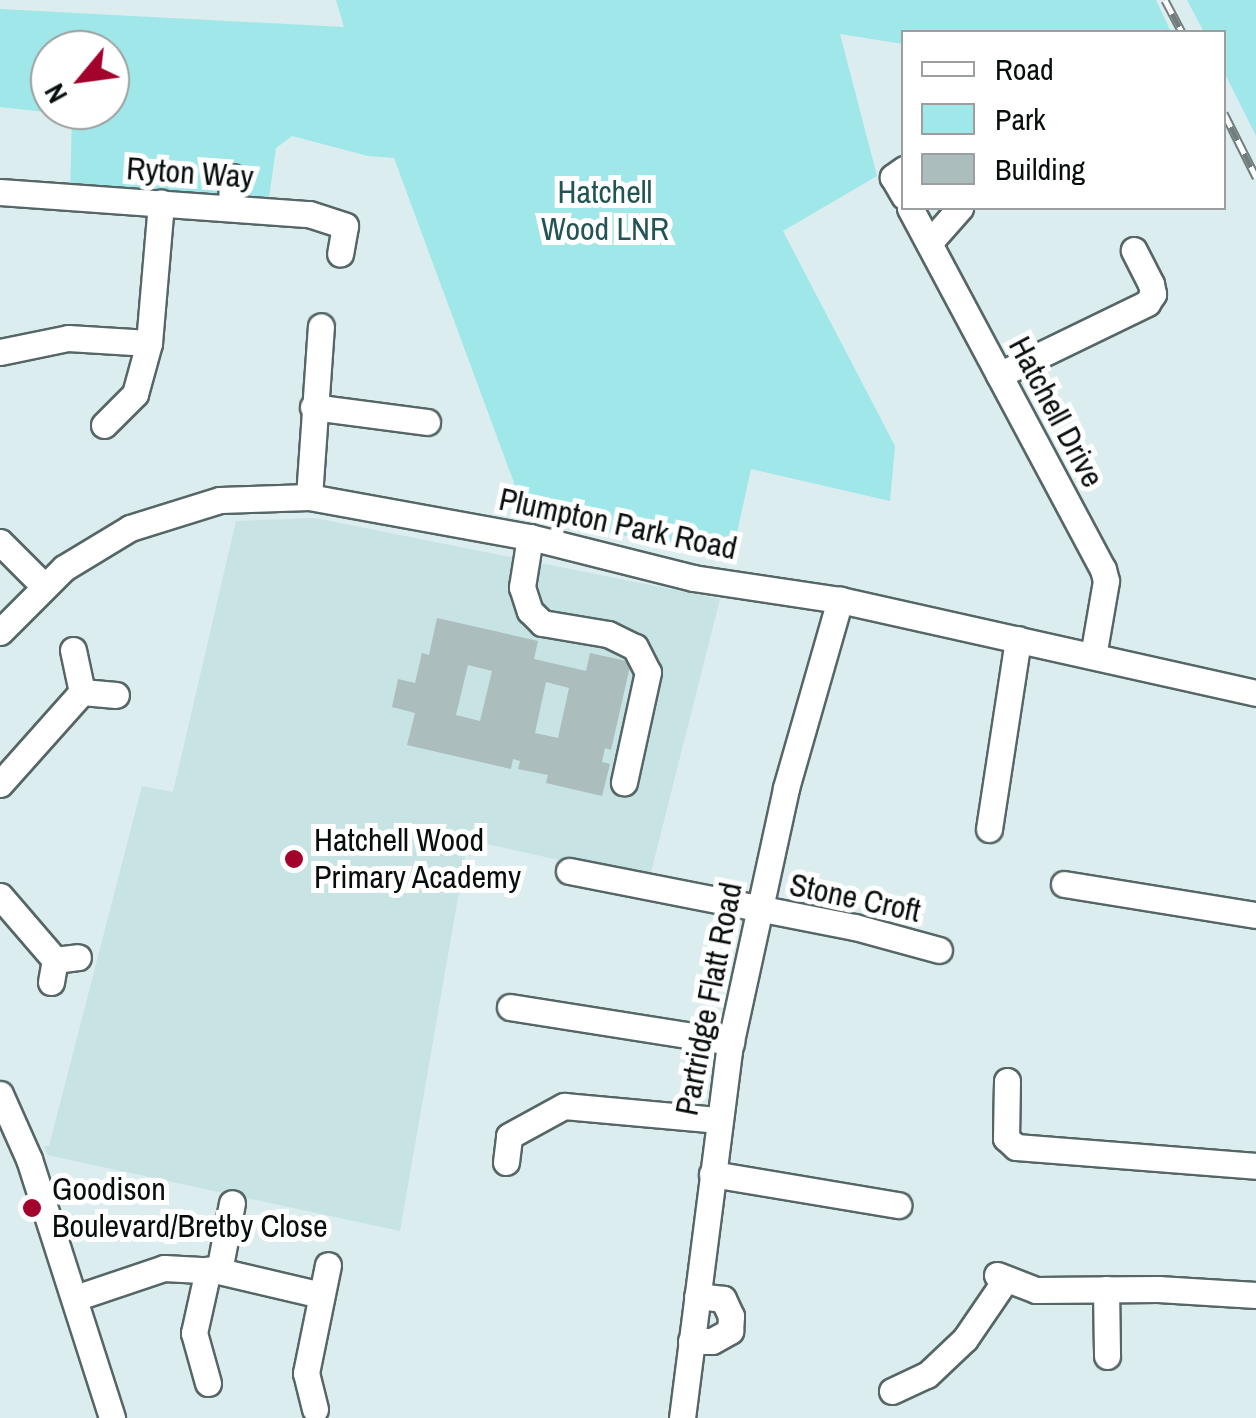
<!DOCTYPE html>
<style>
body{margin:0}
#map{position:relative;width:1256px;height:1418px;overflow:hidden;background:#dbedee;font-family:"Archivo Narrow",sans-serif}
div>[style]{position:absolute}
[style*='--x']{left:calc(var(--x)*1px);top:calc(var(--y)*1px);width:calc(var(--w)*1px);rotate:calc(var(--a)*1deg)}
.built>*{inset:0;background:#c7e3e3}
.green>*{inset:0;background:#a0e7e9}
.building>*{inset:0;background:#acbdbe}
.roads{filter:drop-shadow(2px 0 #566666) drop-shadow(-2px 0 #566666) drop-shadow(0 2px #566666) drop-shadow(0 -2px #566666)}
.minor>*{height:25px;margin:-12.5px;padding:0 12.5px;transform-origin:12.5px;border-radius:12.5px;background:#fff}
.rail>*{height:9px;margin-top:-4.5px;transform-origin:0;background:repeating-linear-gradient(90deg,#fff 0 15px,#727e7e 0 30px);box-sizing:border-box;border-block:2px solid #727e7e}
.dots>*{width:28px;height:28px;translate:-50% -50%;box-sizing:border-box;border:5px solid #fff;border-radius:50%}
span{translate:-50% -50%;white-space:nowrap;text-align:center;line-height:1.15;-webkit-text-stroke:10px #fff;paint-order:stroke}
.street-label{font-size:32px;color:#080e0e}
.park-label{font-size:32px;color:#225455}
.poi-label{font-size:32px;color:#080e0e}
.left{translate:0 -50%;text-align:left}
.legend{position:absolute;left:901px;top:30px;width:325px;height:180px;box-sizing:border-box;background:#fff;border:2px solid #9c9f9f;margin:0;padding:12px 18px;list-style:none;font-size:30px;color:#080e0e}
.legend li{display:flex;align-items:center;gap:20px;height:50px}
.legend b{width:50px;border:2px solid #9c9f9f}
.north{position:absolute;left:30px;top:30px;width:100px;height:100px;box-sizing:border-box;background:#fff;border:2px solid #9c9f9f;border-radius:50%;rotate:241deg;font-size:28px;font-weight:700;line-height:40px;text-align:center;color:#080e0e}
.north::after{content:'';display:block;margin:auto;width:35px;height:45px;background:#a2022c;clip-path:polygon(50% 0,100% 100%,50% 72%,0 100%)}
</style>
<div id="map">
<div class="built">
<i style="clip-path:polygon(315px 518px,720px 599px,649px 880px,468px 840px,400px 1231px,47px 1155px,44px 1146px,49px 1146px,142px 786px,173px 792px,236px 521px)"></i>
</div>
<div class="green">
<i style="clip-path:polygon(evenodd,336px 0,1156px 0,1171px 32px,904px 32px,903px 44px,840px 34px,877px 176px,783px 231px,895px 446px,890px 501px,751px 469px,732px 555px,527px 518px,394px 158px,368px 156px,292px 136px,276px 148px,268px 205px,70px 199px,72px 115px,0 107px,0 9px,344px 27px,336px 0,50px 50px,110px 50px,110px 110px,50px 110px,50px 50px)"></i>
<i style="clip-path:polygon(1187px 0,1256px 0,1256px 136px,1224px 72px,1224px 32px,1204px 32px)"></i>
</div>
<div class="building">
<i style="clip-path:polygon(evenodd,437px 618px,538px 641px,534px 659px,586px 671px,590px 653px,631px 662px,611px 750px,605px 748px,602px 762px,610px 764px,602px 796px,546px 783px,548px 775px,518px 769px,520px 761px,513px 759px,511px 769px,407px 745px,415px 713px,392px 707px,398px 679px,415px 683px,422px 653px,429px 655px,437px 618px,468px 665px,492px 671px,480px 721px,456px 715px,468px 665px,437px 618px,546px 682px,569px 688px,558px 738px,535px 733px,546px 682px)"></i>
</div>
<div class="roads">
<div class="minor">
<i style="--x:904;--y:169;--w:14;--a:144"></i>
<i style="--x:893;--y:177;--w:22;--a:60"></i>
<i style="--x:0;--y:192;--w:310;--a:4.1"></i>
<i style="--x:309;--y:214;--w:38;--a:18"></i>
<i style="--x:345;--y:226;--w:28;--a:100"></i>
<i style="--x:231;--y:208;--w:31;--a:-88"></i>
<i style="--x:910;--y:208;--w:409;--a:61.9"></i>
<i style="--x:1103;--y:569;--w:12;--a:76"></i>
<i style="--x:1106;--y:581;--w:76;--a:99.8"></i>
<i style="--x:929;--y:243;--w:47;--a:-48.5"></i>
<i style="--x:0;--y:352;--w:69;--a:-11.6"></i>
<i style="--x:68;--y:338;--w:81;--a:3.5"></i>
<i style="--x:999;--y:375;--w:165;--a:-25.9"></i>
<i style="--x:1147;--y:303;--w:11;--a:-56"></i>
<i style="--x:1153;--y:294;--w:10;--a:-101"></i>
<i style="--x:1151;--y:284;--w:38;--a:-117"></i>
<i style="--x:313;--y:407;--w:115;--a:7.5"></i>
<i style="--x:104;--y:425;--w:44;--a:-45"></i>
<i style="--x:135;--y:394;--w:53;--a:-74.6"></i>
<i style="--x:149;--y:343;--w:141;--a:-85.1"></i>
<i style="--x:309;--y:497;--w:171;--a:-86"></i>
<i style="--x:530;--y:537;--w:51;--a:99.1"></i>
<i style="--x:522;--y:587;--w:25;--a:72"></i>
<i style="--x:530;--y:611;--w:17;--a:45"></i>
<i style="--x:542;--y:623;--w:67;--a:9.5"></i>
<i style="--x:608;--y:634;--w:30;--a:26"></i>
<i style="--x:635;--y:647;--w:28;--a:63"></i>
<i style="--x:648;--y:672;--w:113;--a:102.3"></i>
<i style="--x:0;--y:542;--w:62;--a:45"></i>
<i style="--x:0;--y:632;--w:91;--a:-45"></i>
<i style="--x:64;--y:568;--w:77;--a:-31.2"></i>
<i style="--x:130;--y:528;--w:94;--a:-17.3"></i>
<i style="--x:220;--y:500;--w:89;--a:-1.9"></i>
<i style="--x:309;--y:497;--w:225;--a:10.3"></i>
<i style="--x:530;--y:537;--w:168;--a:14.1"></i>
<i style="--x:693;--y:578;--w:149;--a:8.5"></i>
<i style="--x:840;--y:600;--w:426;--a:12.6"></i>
<i style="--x:73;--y:650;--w:43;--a:77.9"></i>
<i style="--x:82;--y:692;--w:34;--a:5"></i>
<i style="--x:0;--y:784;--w:123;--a:-48.3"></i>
<i style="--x:989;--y:829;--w:192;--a:-81.3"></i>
<i style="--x:569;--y:871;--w:291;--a:11.1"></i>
<i style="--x:855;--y:927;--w:87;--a:15.3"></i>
<i style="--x:1064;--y:884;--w:194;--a:9.2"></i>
<i style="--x:0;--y:896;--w:84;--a:49.3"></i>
<i style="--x:51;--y:982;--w:22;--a:-80"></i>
<i style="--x:55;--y:960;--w:23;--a:-7"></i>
<i style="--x:510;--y:1007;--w:224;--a:9"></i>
<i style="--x:1007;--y:1081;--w:57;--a:91"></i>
<i style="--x:1006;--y:1138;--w:13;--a:42"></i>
<i style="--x:1016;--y:1147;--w:241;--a:4.5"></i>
<i style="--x:0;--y:1094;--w:71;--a:66"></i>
<i style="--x:29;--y:1159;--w:272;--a:72.2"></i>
<i style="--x:506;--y:1162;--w:26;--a:-83"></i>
<i style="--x:509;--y:1136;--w:63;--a:-28.6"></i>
<i style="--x:564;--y:1106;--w:156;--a:5.2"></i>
<i style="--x:712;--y:1174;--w:189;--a:9.5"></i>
<i style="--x:219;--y:1271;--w:69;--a:-79.2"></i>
<i style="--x:997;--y:1275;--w:42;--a:21"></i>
<i style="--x:1036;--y:1290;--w:122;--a:-0.5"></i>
<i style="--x:1158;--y:1289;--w:98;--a:3.5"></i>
<i style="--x:1106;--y:1289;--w:67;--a:89.1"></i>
<i style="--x:75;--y:1298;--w:94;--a:-18.6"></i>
<i style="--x:164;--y:1268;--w:55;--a:3.1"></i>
<i style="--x:219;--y:1271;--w:105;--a:13.2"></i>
<i style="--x:691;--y:1341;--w:21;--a:0"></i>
<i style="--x:712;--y:1341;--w:21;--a:-29"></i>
<i style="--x:730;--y:1331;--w:15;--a:-86"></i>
<i style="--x:731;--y:1316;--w:19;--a:-115"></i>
<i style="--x:723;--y:1299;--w:26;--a:-173"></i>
<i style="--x:208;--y:1383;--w:52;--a:-105.6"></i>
<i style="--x:194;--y:1333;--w:65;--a:-77.5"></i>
<i style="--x:892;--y:1391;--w:38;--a:-25"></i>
<i style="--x:927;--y:1375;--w:52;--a:-43.5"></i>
<i style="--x:965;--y:1339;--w:73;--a:-55.7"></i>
<i style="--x:315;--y:1409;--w:37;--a:-104"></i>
<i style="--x:306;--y:1373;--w:110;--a:-78.5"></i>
<i style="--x:682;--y:1418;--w:371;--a:-82.7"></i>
<i style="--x:729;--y:1050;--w:268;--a:-77.7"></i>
<i style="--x:786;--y:788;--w:196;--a:-74"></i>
</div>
</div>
<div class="rail">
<i style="--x:1165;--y:0;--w:36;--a:62"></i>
<i style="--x:1224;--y:113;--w:72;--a:63.4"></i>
</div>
<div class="dots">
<i style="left:294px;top:859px;background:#a2022c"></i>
<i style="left:32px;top:1208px;background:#a2022c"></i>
</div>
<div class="street-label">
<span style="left:190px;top:173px;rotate:4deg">Ryton Way</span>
<span style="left:1056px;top:412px;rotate:62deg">Hatchell Drive</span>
<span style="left:618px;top:524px;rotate:12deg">Plumpton Park Road</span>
<span style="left:855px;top:898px;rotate:12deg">Stone Croft</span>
<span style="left:709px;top:999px;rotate:-79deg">Partridge Flatt Road</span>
</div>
<div class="park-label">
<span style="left:605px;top:211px">Hatchell<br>Wood LNR</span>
</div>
<div class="poi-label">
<span class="left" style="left:314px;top:859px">Hatchell Wood<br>Primary Academy</span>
<span class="left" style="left:52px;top:1208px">Goodison<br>Boulevard/Bretby Close</span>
</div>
<ul class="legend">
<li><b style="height:12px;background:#fff"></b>Road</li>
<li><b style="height:28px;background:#a0e7e9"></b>Park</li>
<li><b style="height:28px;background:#acbdbe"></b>Building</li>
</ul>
<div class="north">N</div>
</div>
